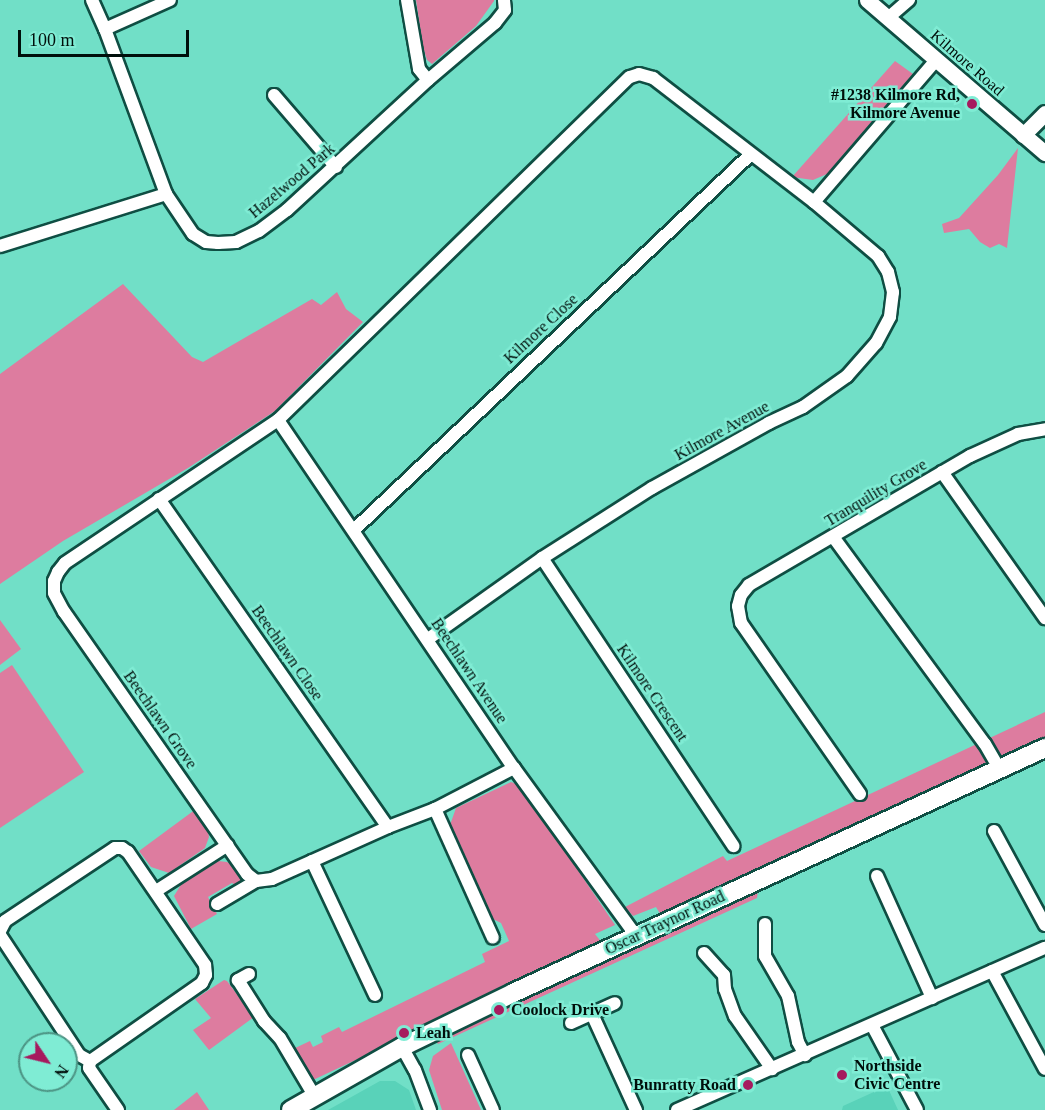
<!DOCTYPE html>
<style>
body{margin:0}
#map{position:relative;width:1045px;height:1110px;overflow:hidden;background:#71dfc7;font-family:"Times New Roman",serif}
div>[style]{position:absolute}
[style*='--x']{left:calc(var(--x)*1px);top:calc(var(--y)*1px);width:calc(var(--w)*1px);rotate:calc(var(--a)*1deg)}
.built>*{inset:0;background:#59d2b9}
.green>*{inset:0;background:#dd7c9f}
.roads{filter:drop-shadow(2px 0 #0f4e43) drop-shadow(-2px 0 #0f4e43) drop-shadow(0 2px #0f4e43) drop-shadow(0 -2px #0f4e43)}
.minor>*{height:12px;margin:-6px;padding:0 6px;transform-origin:6px;border-radius:6px;background:#fff}
.tertiary>*{height:15px;margin:-7.5px;padding:0 7.5px;transform-origin:7.5px;border-radius:7.5px;background:#fff}
.secondary>*{height:18px;margin:-9px;padding:0 9px;transform-origin:9px;border-radius:9px;background:#fff}
.dots>*{width:16px;height:16px;translate:-50% -50%;box-sizing:border-box;border:3px solid #7fecd4;border-radius:50%}
span{translate:-50% -50%;white-space:nowrap;text-align:center;line-height:1.15;-webkit-text-stroke:5px #7fecd4;paint-order:stroke}
.street-label{font-size:16px;color:#000f0b}
.poi-label{font-size:16px;color:#000f0b;font-weight:700}
.right{translate:-100% -50%;text-align:right}
.left{translate:0 -50%;text-align:left}
.north{position:absolute;left:18px;top:1032px;width:60px;height:60px;box-sizing:border-box;background:#7fecd4;border:2px solid #4c9484;border-radius:50%;rotate:125deg;font-size:16px;font-weight:700;line-height:24px;text-align:center;color:#000f0b}
.north::after{content:'';display:block;margin:auto;width:21px;height:27px;background:#a61a5e;clip-path:polygon(50% 0,100% 100%,50% 72%,0 100%)}
.scale{position:absolute;left:18px;top:30px;width:171px;height:27px;box-sizing:border-box;border:3px solid #000f0b;border-top:0;padding-left:8px;font-size:18px;line-height:21px;white-space:nowrap;color:#000f0b;-webkit-text-stroke:4px #7fecd4;paint-order:stroke}
</style>
<div id="map">
<div class="built">
<i style="clip-path:polygon(380px 1081px,395px 1081px,409px 1090px,416px 1110px,328px 1110px)"></i>
<i style="clip-path:polygon(887px 1086px,898px 1110px,842px 1110px,843px 1106px)"></i>
</div>
<div class="green">
<i style="clip-path:polygon(416px 0,494px 0,494px 1px,476px 26px,432px 64px,427px 60px,423px 47px)"></i>
<i style="clip-path:polygon(895px 61px,913px 74px,827px 174px,813px 180px,792px 177px)"></i>
<i style="clip-path:polygon(1018px 148px,1007px 248px,999px 244px,990px 248px,980px 242px,969px 229px,944px 233px,942px 224px,959px 218px,998px 175px)"></i>
<i style="clip-path:polygon(123px 284px,192px 357px,203px 362px,312px 299px,321px 305px,337px 292px,346px 309px,363px 322px,275px 411px,188px 468px,63px 541px,0 584px,0 374px)"></i>
<i style="clip-path:polygon(0 620px,21px 649px,0 665px)"></i>
<i style="clip-path:polygon(12px 665px,84px 772px,0 828px,0 673px)"></i>
<i style="clip-path:polygon(1045px 712px,1045px 739px,662px 917px,656px 907px,633px 916px,625px 907px,723px 856px,727px 861px)"></i>
<i style="clip-path:polygon(511px 782px,521px 786px,615px 925px,595px 934px,603px 944px,313px 1080px,293px 1049px,310px 1041px,313px 1047px,323px 1042px,321px 1036px,339px 1027px,342px 1032px,485px 962px,482px 954px,509px 941px,501px 923px,489px 917px,450px 825px,456px 808px)"></i>
<i style="clip-path:polygon(196px 809px,207px 825px,209px 837px,205px 848px,169px 873px,151px 867px,139px 851px)"></i>
<i style="clip-path:polygon(218px 861px,227px 862px,234px 867px,243px 883px,238px 886px,232px 883px,208px 897px,217px 914px,191px 929px,174px 896px,182px 883px)"></i>
<i style="clip-path:polygon(758px 891px,757px 898px,438px 1044px,434px 1039px)"></i>
<i style="clip-path:polygon(224px 980px,227px 981px,254px 1017px,209px 1050px,193px 1030px,211px 1018px,195px 999px)"></i>
<i style="clip-path:polygon(451px 1043px,481px 1110px,442px 1110px,429px 1070px,433px 1056px)"></i>
<i style="clip-path:polygon(197px 1092px,209px 1110px,174px 1110px)"></i>
</div>
<div class="roads">
<div class="minor">
<i style="--x:92;--y:0;--w:32;--a:66"></i>
<i style="--x:105;--y:29;--w:176;--a:69.7"></i>
<i style="--x:166;--y:194;--w:48;--a:56"></i>
<i style="--x:193;--y:234;--w:15;--a:32"></i>
<i style="--x:206;--y:242;--w:12;--a:5"></i>
<i style="--x:218;--y:243;--w:18;--a:-3"></i>
<i style="--x:236;--y:242;--w:25;--a:-26"></i>
<i style="--x:259;--y:231;--w:35;--a:-37"></i>
<i style="--x:287;--y:210;--w:192;--a:-42.7"></i>
<i style="--x:428;--y:80;--w:88;--a:-40.4"></i>
<i style="--x:495;--y:23;--w:16;--a:-52"></i>
<i style="--x:505;--y:10;--w:10;--a:-96"></i>
<i style="--x:407;--y:0;--w:70;--a:80.1"></i>
<i style="--x:419;--y:69;--w:14;--a:51"></i>
<i style="--x:888;--y:18;--w:28;--a:-41"></i>
<i style="--x:105;--y:29;--w:71;--a:-24"></i>
<i style="--x:274;--y:95;--w:95;--a:49.3"></i>
<i style="--x:814;--y:202;--w:187;--a:-49.3"></i>
<i style="--x:0;--y:246;--w:174;--a:-17.4"></i>
<i style="--x:278;--y:420;--w:420;--a:55.9"></i>
<i style="--x:514;--y:768;--w:209;--a:54"></i>
<i style="--x:942;--y:472;--w:179;--a:54.8"></i>
<i style="--x:159;--y:499;--w:400;--a:55.1"></i>
<i style="--x:355;--y:529;--w:545;--a:-43.44"></i>
<i style="--x:834;--y:538;--w:255;--a:53.8"></i>
<i style="--x:985;--y:744;--w:28;--a:60"></i>
<i style="--x:542;--y:558;--w:346;--a:56.4"></i>
<i style="--x:860;--y:794;--w:208;--a:-124.8"></i>
<i style="--x:741;--y:623;--w:17;--a:-100"></i>
<i style="--x:738;--y:606;--w:11;--a:-75"></i>
<i style="--x:741;--y:595;--w:13;--a:-51"></i>
<i style="--x:749;--y:585;--w:256;--a:-30.3"></i>
<i style="--x:970;--y:456;--w:53;--a:-24.6"></i>
<i style="--x:1018;--y:434;--w:27;--a:-10"></i>
<i style="--x:435;--y:809;--w:141;--a:65.8"></i>
<i style="--x:994;--y:831;--w:107;--a:61.5"></i>
<i style="--x:312;--y:861;--w:148;--a:64.8"></i>
<i style="--x:877;--y:876;--w:134;--a:65.7"></i>
<i style="--x:256;--y:881;--w:11;--a:-142"></i>
<i style="--x:247;--y:874;--w:320;--a:-124.9"></i>
<i style="--x:64;--y:612;--w:21;--a:-118"></i>
<i style="--x:54;--y:593;--w:12;--a:-90"></i>
<i style="--x:54;--y:581;--w:10;--a:-66"></i>
<i style="--x:58;--y:572;--w:11;--a:-52"></i>
<i style="--x:65;--y:563;--w:257;--a:-33.9"></i>
<i style="--x:278;--y:420;--w:491;--a:-44.3"></i>
<i style="--x:630;--y:77;--w:9;--a:-18"></i>
<i style="--x:639;--y:74;--w:15;--a:16"></i>
<i style="--x:653;--y:78;--w:203;--a:37.6"></i>
<i style="--x:814;--y:202;--w:84;--a:40.2"></i>
<i style="--x:878;--y:256;--w:19;--a:58"></i>
<i style="--x:888;--y:272;--w:21;--a:76"></i>
<i style="--x:893;--y:292;--w:25;--a:97"></i>
<i style="--x:890;--y:317;--w:30;--a:118"></i>
<i style="--x:876;--y:343;--w:44;--a:131.3"></i>
<i style="--x:847;--y:376;--w:54;--a:144.8"></i>
<i style="--x:803;--y:407;--w:38;--a:155"></i>
<i style="--x:769;--y:423;--w:134;--a:150.9"></i>
<i style="--x:652;--y:488;--w:130;--a:147.5"></i>
<i style="--x:542;--y:558;--w:140;--a:144.6"></i>
<i style="--x:156;--y:891;--w:85;--a:-32.6"></i>
<i style="--x:217;--y:904;--w:45;--a:-30.5"></i>
<i style="--x:256;--y:881;--w:16;--a:-7"></i>
<i style="--x:272;--y:879;--w:127;--a:-24.1"></i>
<i style="--x:388;--y:827;--w:50;--a:-21"></i>
<i style="--x:435;--y:809;--w:89;--a:-27.4"></i>
<i style="--x:765;--y:924;--w:32;--a:90"></i>
<i style="--x:765;--y:956;--w:46;--a:60.1"></i>
<i style="--x:788;--y:996;--w:47;--a:77.7"></i>
<i style="--x:798;--y:1042;--w:15;--a:62"></i>
<i style="--x:0;--y:931;--w:11;--a:-63"></i>
<i style="--x:5;--y:921;--w:132;--a:-33.6"></i>
<i style="--x:115;--y:848;--w:7;--a:0"></i>
<i style="--x:122;--y:848;--w:7;--a:34"></i>
<i style="--x:128;--y:852;--w:137;--a:55.7"></i>
<i style="--x:205;--y:965;--w:10;--a:84"></i>
<i style="--x:206;--y:975;--w:9;--a:117"></i>
<i style="--x:202;--y:983;--w:136;--a:145.1"></i>
<i style="--x:90;--y:1061;--w:7;--a:98"></i>
<i style="--x:89;--y:1068;--w:51;--a:55.4"></i>
<i style="--x:0;--y:935;--w:144;--a:56.6"></i>
<i style="--x:79;--y:1055;--w:13;--a:29"></i>
<i style="--x:704;--y:953;--w:30;--a:48"></i>
<i style="--x:724;--y:975;--w:14;--a:86"></i>
<i style="--x:725;--y:989;--w:29;--a:70"></i>
<i style="--x:735;--y:1016;--w:65;--a:55.1"></i>
<i style="--x:992;--y:971;--w:111;--a:61.6"></i>
<i style="--x:249;--y:974;--w:13;--a:151"></i>
<i style="--x:238;--y:980;--w:49;--a:57.6"></i>
<i style="--x:264;--y:1021;--w:23;--a:47"></i>
<i style="--x:280;--y:1038;--w:69;--a:59.3"></i>
<i style="--x:592;--y:1014;--w:106;--a:65.4"></i>
<i style="--x:571;--y:1023;--w:48;--a:-24.4"></i>
<i style="--x:872;--y:1025;--w:96;--a:62.1"></i>
<i style="--x:402;--y:1047;--w:26;--a:61"></i>
<i style="--x:415;--y:1070;--w:43;--a:69.4"></i>
<i style="--x:468;--y:1055;--w:60;--a:65.6"></i>
<i style="--x:677;--y:1110;--w:402;--a:-23.8"></i>
</div>
<div class="tertiary">
<i style="--x:867;--y:0;--w:235;--a:40.7"></i>
<i style="--x:1023;--y:135;--w:31;--a:-45"></i>
</div>
<div class="secondary">
<i style="--x:291;--y:1110;--w:128;--a:-29.6"></i>
<i style="--x:402;--y:1047;--w:123;--a:-25.9"></i>
<i style="--x:513;--y:993;--w:586;--a:-24.73"></i>
</div>
</div>
<div class="dots">
<i style="left:972px;top:104px;background:#a61a5e"></i>
<i style="left:499px;top:1010px;background:#a61a5e"></i>
<i style="left:404px;top:1033px;background:#a61a5e"></i>
<i style="left:842px;top:1075px;background:#a61a5e"></i>
<i style="left:748px;top:1085px;background:#a61a5e"></i>
</div>
<div class="street-label">
<span style="left:967px;top:63px;rotate:41deg">Kilmore Road</span>
<span style="left:292px;top:181px;rotate:-40deg">Hazelwood Park</span>
<span style="left:541px;top:329px;rotate:-43deg">Kilmore Close</span>
<span style="left:722px;top:431px;rotate:-29deg">Kilmore Avenue</span>
<span style="left:876px;top:493px;rotate:-31deg">Tranquility Grove</span>
<span style="left:287px;top:653px;rotate:55deg">Beechlawn Close</span>
<span style="left:469px;top:671px;rotate:56deg">Beechlawn Avenue</span>
<span style="left:652px;top:693px;rotate:56deg">Kilmore Crescent</span>
<span style="left:160px;top:720px;rotate:55deg">Beechlawn Grove</span>
<span style="left:665px;top:923px;rotate:-25deg">Oscar Traynor Road</span>
</div>
<div class="poi-label">
<span class="right" style="left:960px;top:104px">#1238 Kilmore Rd,<br>Kilmore Avenue</span>
<span class="left" style="left:511px;top:1010px">Coolock Drive</span>
<span class="left" style="left:416px;top:1033px">Leah</span>
<span class="left" style="left:854px;top:1075px">Northside<br>Civic Centre</span>
<span class="right" style="left:736px;top:1085px">Bunratty Road</span>
</div>
<div class="north">N</div>
<div class="scale">100 m</div>
</div>
